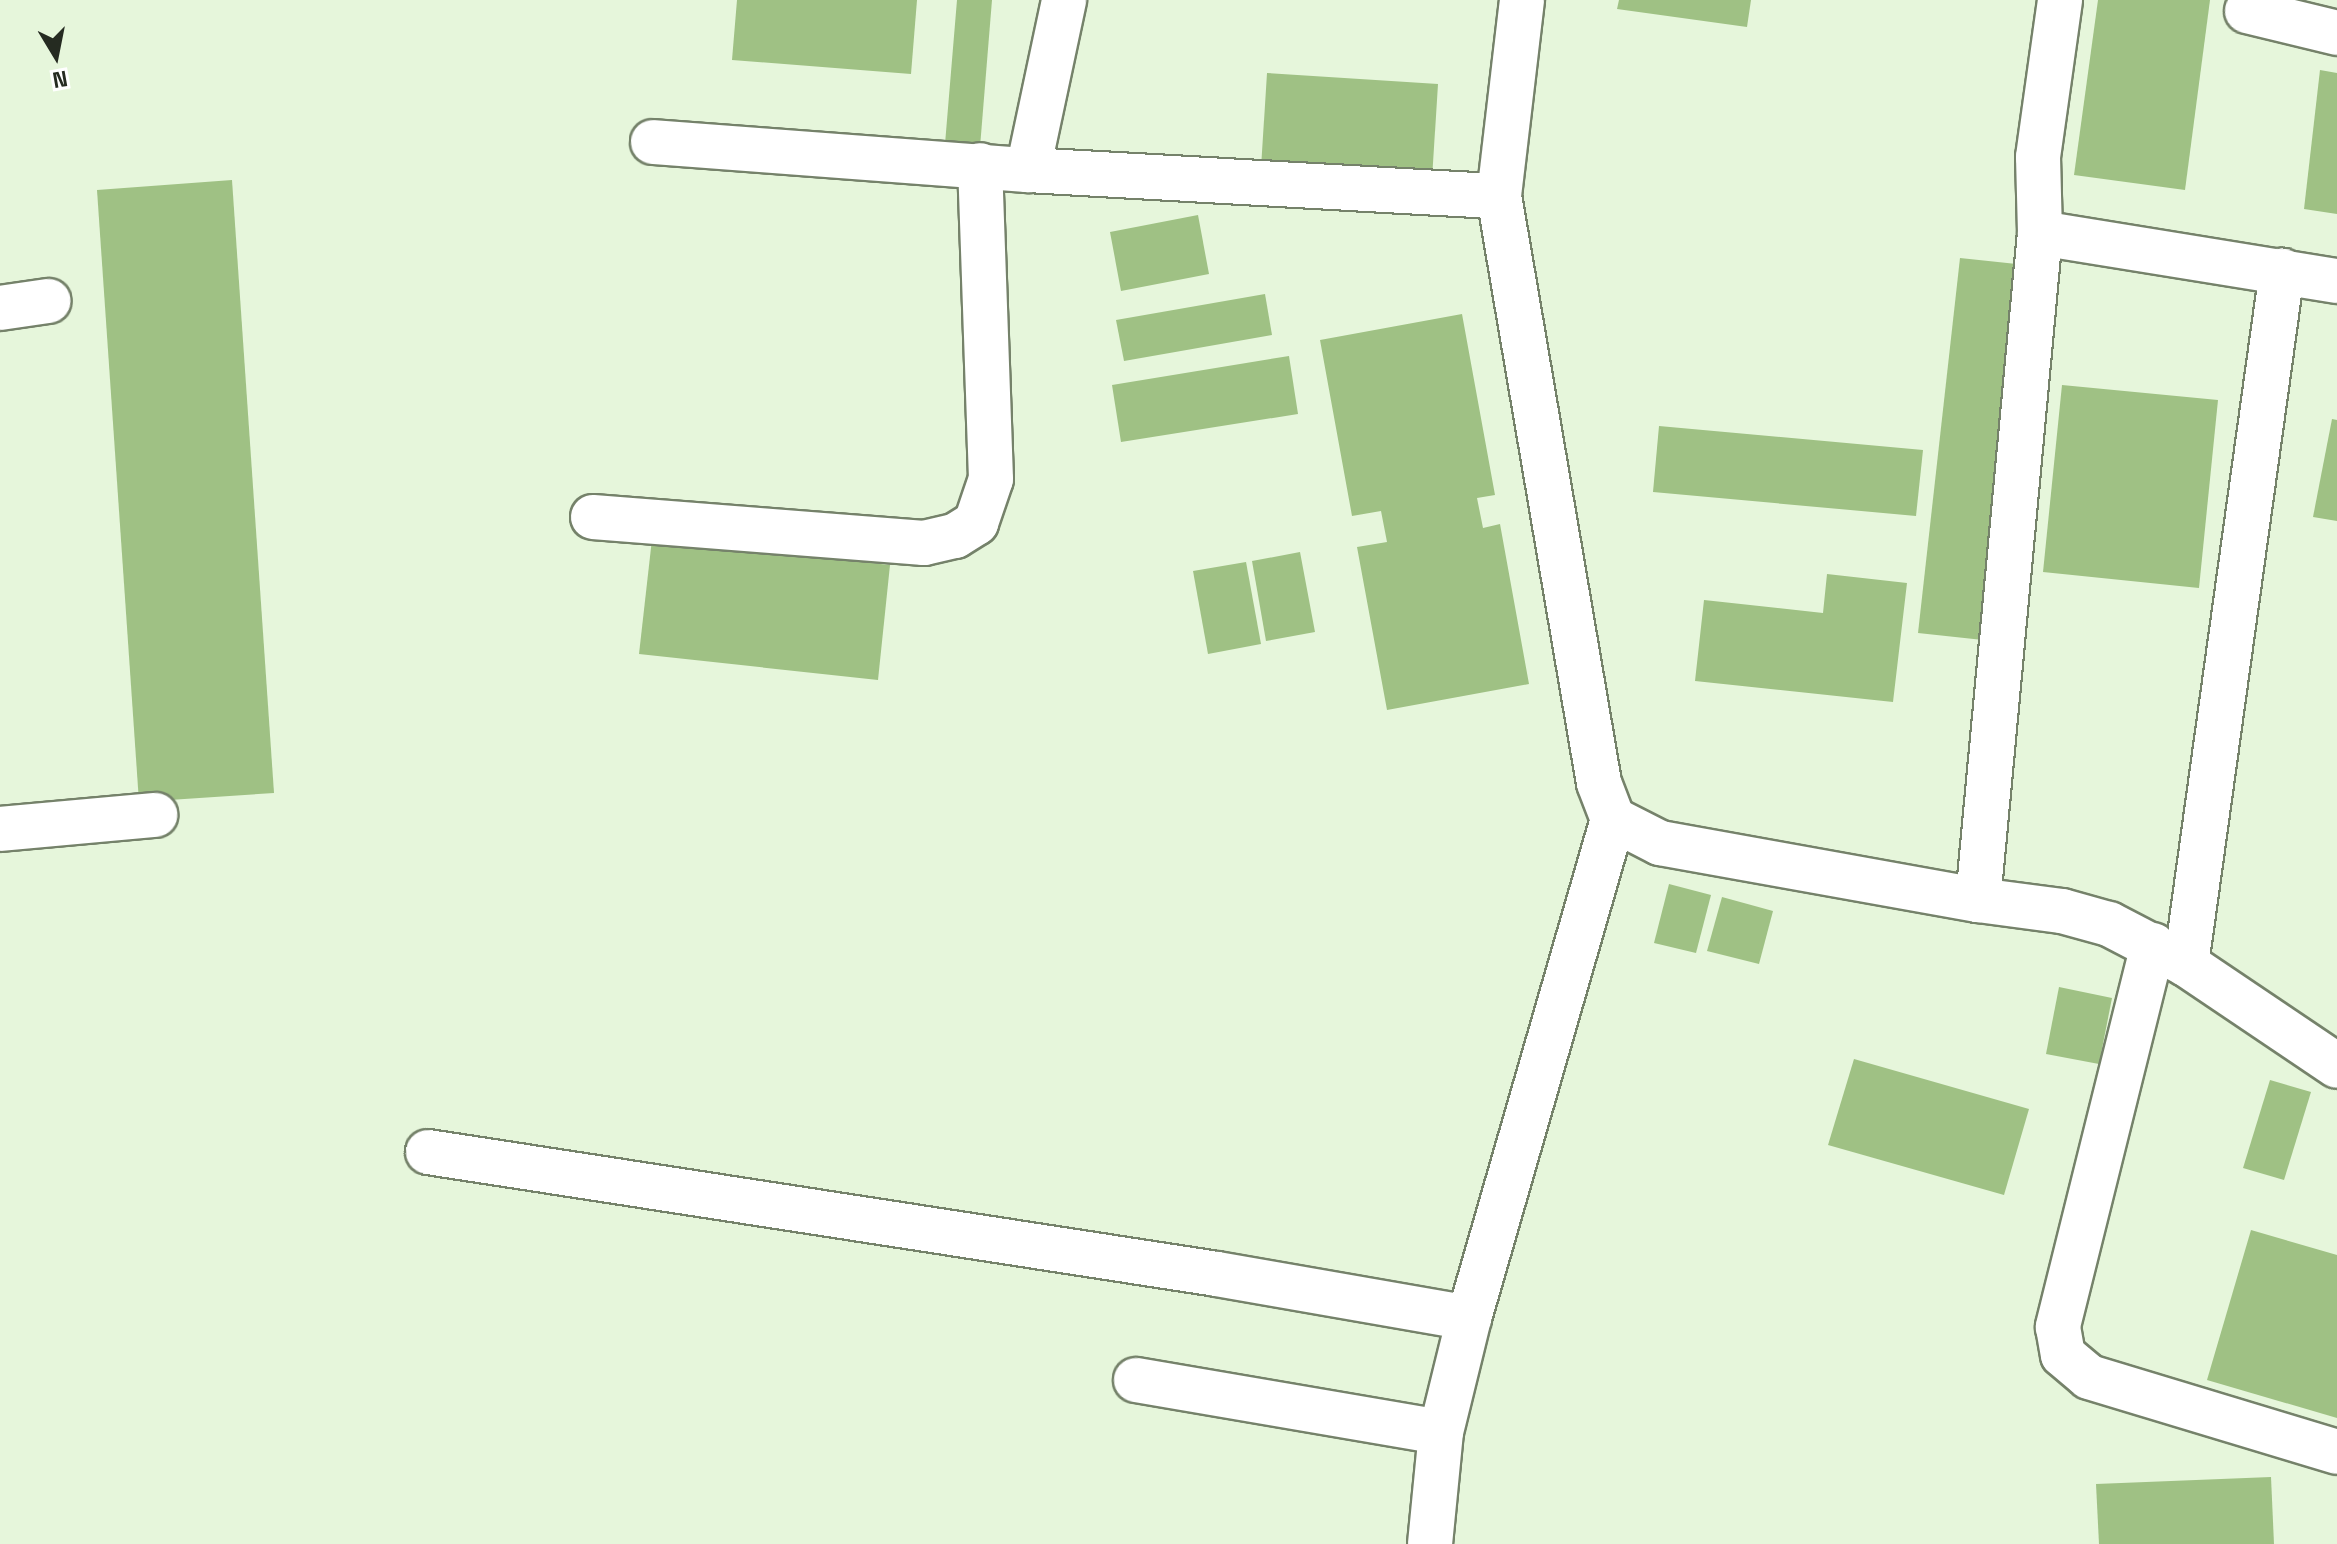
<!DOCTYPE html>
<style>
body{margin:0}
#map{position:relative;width:2337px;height:1544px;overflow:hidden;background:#e6f6db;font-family:"Space Grotesk",sans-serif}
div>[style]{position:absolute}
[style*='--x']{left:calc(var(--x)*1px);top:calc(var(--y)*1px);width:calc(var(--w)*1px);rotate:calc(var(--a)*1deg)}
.building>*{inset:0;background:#9fc184}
.roads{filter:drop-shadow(2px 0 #75826a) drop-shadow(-2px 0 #75826a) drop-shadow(0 2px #75826a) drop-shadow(0 -2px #75826a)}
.minor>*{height:44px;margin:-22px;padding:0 22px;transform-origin:22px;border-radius:22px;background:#fff}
span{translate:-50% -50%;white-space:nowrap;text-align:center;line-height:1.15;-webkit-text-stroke:8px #fff;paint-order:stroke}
.north{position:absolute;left:16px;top:16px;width:80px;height:80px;-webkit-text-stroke:6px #fff;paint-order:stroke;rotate:170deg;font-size:22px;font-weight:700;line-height:32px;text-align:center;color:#252b21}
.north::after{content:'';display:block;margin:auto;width:28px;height:36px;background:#252b21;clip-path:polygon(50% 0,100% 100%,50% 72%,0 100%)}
</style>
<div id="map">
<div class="building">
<i style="clip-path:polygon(737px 0,917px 0,911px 74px,732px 60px)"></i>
<i style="clip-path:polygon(957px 0,992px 0,980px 147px,945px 144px)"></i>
<i style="clip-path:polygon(1619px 0,1751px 0,1747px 27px,1617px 9px)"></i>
<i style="clip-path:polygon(2098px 0,2210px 0,2185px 190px,2074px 175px)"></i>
<i style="clip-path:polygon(2320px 70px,2337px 73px,2337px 214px,2304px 209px)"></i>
<i style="clip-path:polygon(1267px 73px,1438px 84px,1432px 179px,1261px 168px)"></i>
<i style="clip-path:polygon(232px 180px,274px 793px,139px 802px,97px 190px)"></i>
<i style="clip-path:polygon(1198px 215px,1209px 274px,1121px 291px,1110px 232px)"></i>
<i style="clip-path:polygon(1960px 258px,2026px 265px,1983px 640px,1918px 633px)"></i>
<i style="clip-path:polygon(1265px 294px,1272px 335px,1124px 361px,1116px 320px)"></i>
<i style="clip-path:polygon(1462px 314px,1495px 495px,1477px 498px,1483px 528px,1500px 524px,1529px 684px,1387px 710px,1357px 547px,1387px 542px,1381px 511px,1352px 516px,1320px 340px)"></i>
<i style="clip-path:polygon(1289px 356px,1298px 414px,1121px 442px,1112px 385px)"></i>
<i style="clip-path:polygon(2062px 385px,2218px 400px,2199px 588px,2043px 572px)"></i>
<i style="clip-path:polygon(2332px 419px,2337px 420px,2337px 521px,2313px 517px)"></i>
<i style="clip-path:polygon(1659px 426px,1923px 450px,1916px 516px,1653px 492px)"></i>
<i style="clip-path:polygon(652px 539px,890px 565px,878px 680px,639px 654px)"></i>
<i style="clip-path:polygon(1300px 552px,1315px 632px,1266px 641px,1252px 561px)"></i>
<i style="clip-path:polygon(1246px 562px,1261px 644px,1208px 654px,1193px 571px)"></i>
<i style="clip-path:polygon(1827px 574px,1907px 583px,1893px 702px,1695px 681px,1704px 600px,1823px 613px)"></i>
<i style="clip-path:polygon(1669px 884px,1711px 895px,1696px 953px,1654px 943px)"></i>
<i style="clip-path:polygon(1722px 897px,1773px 911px,1759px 964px,1707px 951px)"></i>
<i style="clip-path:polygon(2059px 987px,2112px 998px,2099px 1064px,2046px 1054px)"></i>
<i style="clip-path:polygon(1854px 1059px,2029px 1109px,2004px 1195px,1828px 1145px)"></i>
<i style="clip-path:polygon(2270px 1080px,2311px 1092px,2284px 1180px,2243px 1168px)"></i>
<i style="clip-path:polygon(2251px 1230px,2337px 1255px,2337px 1418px,2207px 1380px)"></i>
<i style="clip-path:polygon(2271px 1477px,2274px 1544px,2099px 1544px,2096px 1484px)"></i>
</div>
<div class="roads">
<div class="minor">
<i style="--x:1522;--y:0;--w:197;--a:96.7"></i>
<i style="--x:1499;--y:196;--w:595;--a:80.33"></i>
<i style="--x:1599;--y:783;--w:39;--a:69"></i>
<i style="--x:1613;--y:819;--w:53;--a:27.1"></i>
<i style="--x:1660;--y:843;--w:323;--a:10.2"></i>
<i style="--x:1978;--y:900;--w:85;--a:7.5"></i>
<i style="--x:2062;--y:911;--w:49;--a:15.5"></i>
<i style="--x:2109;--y:924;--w:87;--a:27.5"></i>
<i style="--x:2186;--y:964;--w:182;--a:34"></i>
<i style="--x:2247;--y:11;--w:93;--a:13.7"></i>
<i style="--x:653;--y:142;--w:376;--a:4.3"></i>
<i style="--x:1028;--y:170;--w:472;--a:3.2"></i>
<i style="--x:1028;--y:170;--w:174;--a:-78"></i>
<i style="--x:2040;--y:233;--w:76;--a:-91.5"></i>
<i style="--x:2038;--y:157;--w:159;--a:-82"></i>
<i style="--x:0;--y:308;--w:49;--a:-8.3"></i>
<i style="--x:593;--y:517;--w:332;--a:4.5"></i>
<i style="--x:924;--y:543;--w:32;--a:-13"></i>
<i style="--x:955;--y:536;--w:25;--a:-32"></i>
<i style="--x:976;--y:523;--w:46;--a:-71.2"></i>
<i style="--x:991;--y:479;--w:314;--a:-92"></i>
<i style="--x:0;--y:829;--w:156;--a:-5.2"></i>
<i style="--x:1978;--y:900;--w:670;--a:-84.69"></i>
<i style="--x:2040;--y:233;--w:301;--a:9.2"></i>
<i style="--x:2153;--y:945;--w:394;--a:104"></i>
<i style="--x:2058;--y:1327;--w:28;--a:80"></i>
<i style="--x:2063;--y:1355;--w:34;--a:40"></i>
<i style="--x:2089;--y:1377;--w:259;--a:16.8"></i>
<i style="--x:2186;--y:964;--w:700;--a:-82.11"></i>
<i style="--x:428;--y:1152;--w:798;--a:8.79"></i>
<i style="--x:1217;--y:1274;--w:256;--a:9.9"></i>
<i style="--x:1136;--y:1380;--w:309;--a:9.7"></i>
<i style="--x:1430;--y:1544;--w:113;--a:-84.4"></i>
<i style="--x:1441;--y:1432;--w:117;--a:-76.2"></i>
<i style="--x:1469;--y:1318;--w:519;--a:-73.9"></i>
</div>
</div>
<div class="north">N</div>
</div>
